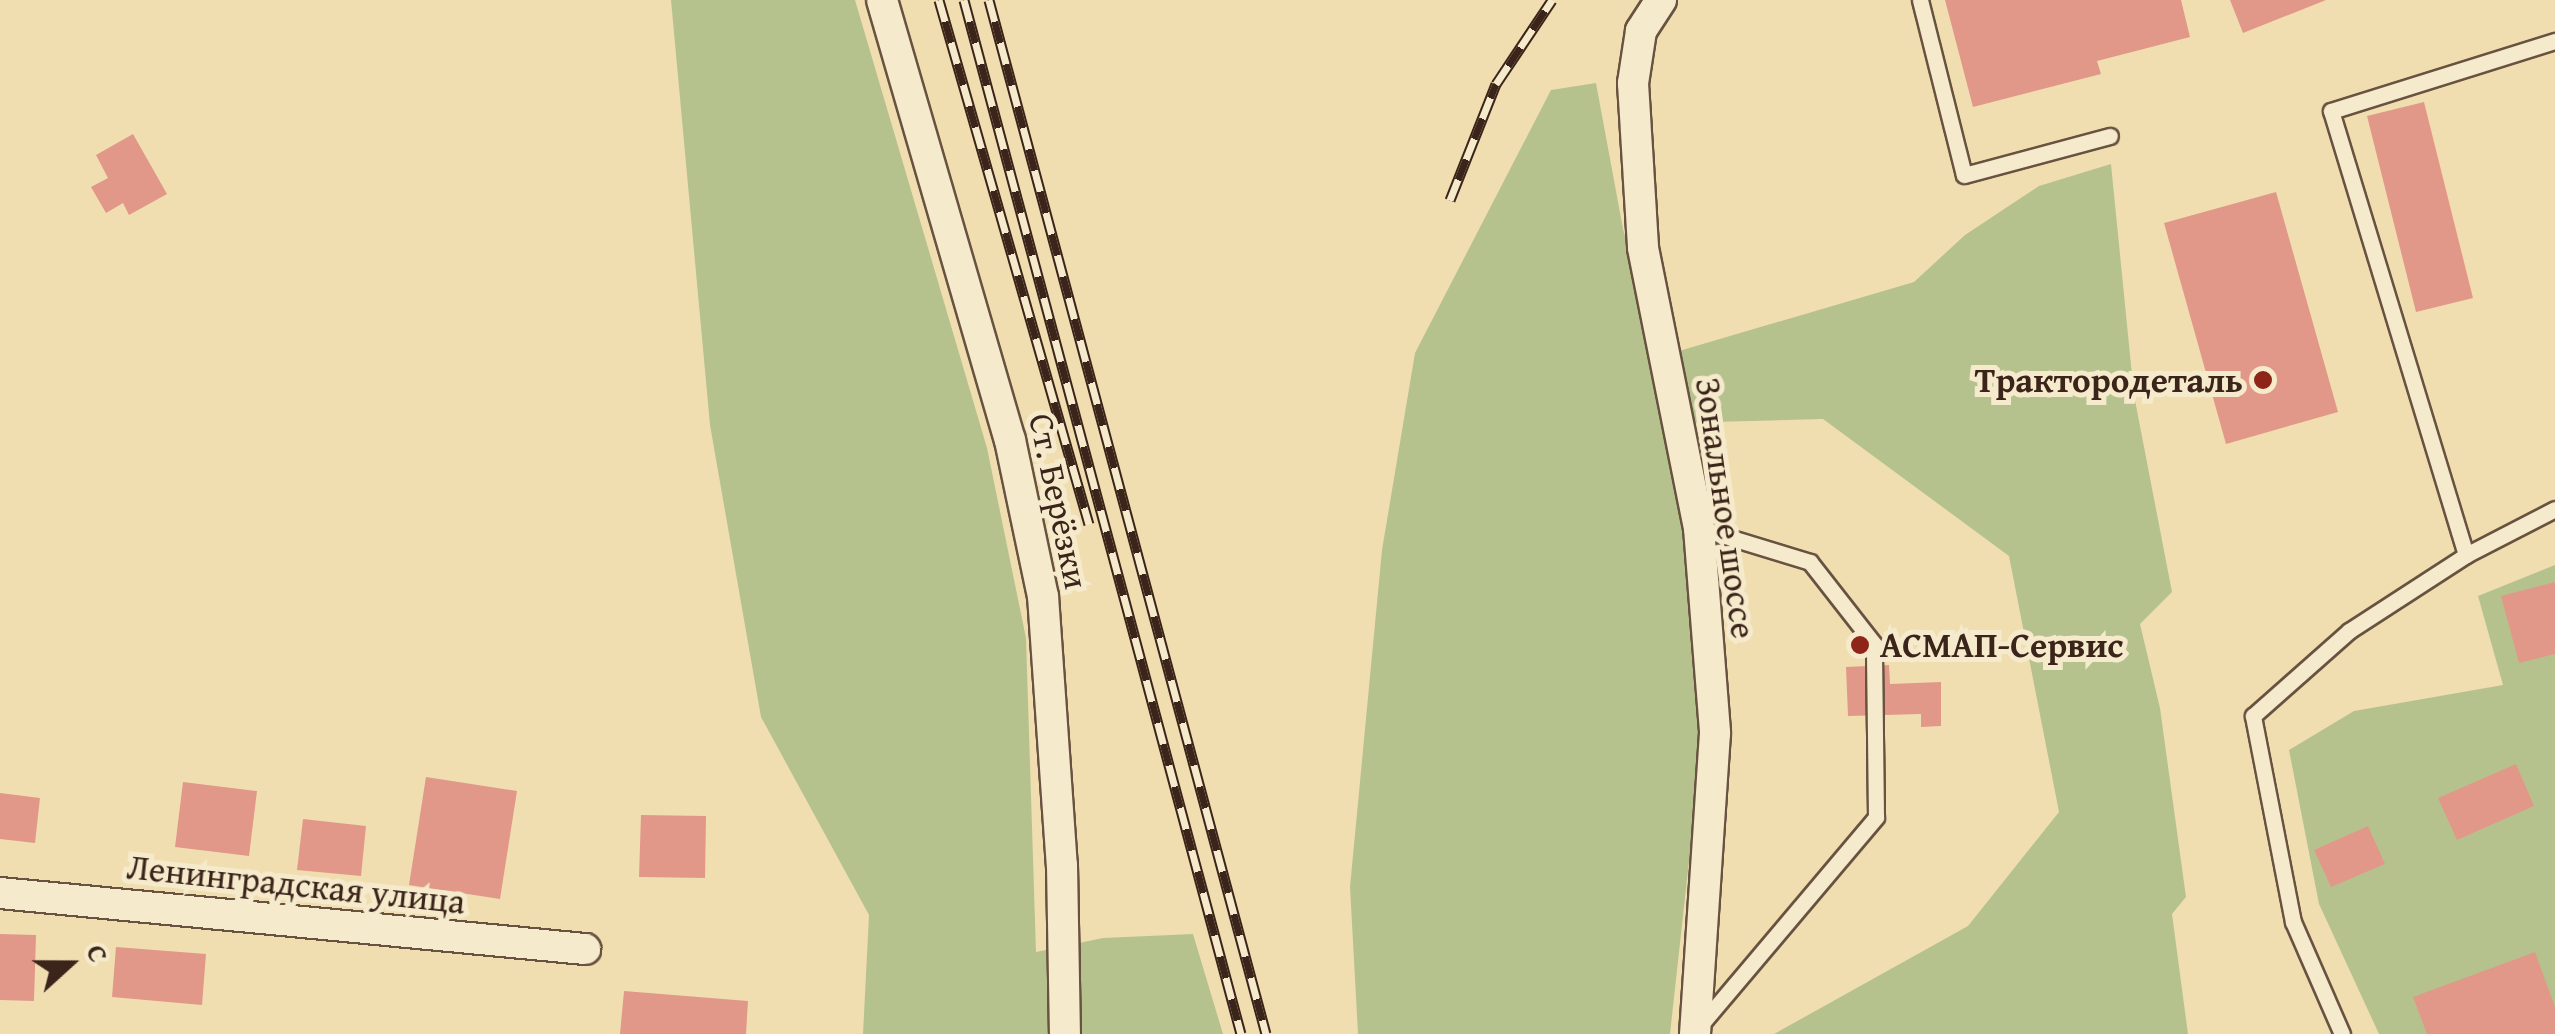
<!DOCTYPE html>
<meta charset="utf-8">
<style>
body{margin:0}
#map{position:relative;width:2555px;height:1034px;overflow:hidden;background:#f0deb1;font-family:"Gentium Book Plus",serif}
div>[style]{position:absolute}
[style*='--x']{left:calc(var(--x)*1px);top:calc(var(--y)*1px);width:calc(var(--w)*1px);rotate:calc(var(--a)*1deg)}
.green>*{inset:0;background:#b6c28e}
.building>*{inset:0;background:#e19889}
.roads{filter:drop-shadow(2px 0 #685240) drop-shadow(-2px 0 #685240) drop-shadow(0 2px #685240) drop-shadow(0 -2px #685240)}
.lane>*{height:15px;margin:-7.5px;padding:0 7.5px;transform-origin:7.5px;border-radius:7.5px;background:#f5eacc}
.street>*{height:30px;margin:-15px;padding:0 15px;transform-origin:15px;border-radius:15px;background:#f5eacc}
.rail>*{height:11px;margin-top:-5.5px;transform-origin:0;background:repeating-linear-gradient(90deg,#f5eacc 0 22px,#3b241a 0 44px);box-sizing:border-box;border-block:2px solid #3b241a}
.dots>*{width:28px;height:28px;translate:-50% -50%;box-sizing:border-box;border:5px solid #f5eacc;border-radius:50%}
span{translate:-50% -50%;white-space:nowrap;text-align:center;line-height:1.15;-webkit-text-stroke:10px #f5eacc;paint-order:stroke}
.poi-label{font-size:35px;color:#3b241a;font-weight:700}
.right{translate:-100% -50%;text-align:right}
.left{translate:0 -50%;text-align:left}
.street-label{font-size:35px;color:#3b241a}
.north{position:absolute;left:20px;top:914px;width:100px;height:100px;-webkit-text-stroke:8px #f5eacc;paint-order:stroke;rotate:69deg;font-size:28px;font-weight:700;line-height:40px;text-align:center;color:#3b241a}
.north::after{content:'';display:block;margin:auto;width:35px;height:45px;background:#3b241a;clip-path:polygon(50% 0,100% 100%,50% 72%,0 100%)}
</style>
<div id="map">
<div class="green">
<i style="clip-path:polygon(671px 0,855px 0,987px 448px,1026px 638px,1036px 952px,1103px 938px,1193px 934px,1223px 1034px,863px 1034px,869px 915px,761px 717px,710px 425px)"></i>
<i style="clip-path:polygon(1596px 83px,1623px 229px,1662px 356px,1914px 282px,1965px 235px,2039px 186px,2111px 164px,2134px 395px,2172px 592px,2140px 624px,2160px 708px,2186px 897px,2172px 914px,2188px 1034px,1774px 1034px,1968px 926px,2059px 812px,2009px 556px,1823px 419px,1674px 423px,1703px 734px,1670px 1034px,1358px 1034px,1350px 887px,1382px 550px,1415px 353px,1551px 90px)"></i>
<i style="clip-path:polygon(2555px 565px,2555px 1034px,2379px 1034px,2319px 904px,2289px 750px,2354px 711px,2503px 685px,2478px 596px)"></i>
</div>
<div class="building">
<i style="clip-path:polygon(1945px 0,2181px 0,2190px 37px,2097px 61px,2101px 74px,1973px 107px)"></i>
<i style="clip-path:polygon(2230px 0,2326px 0,2243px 33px)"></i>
<i style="clip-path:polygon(2424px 102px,2473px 298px,2416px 312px,2367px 116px)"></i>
<i style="clip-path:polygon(133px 134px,167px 194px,129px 215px,123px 203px,106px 213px,91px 187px,108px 178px,96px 155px)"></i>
<i style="clip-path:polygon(2276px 192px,2338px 412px,2226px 444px,2164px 223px)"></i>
<i style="clip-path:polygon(2555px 582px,2555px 654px,2519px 663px,2501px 596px)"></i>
<i style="clip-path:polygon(1889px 665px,1890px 684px,1941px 682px,1941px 726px,1921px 727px,1921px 714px,1848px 716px,1846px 667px)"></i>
<i style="clip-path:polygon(2516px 764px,2534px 806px,2457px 840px,2438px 798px)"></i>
<i style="clip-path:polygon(426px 777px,517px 791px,500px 899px,409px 885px)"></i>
<i style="clip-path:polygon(183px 782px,257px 791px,249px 856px,175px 847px)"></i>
<i style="clip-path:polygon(0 793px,40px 798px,35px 843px,0 839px)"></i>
<i style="clip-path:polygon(641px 815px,706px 816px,705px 878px,639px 877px)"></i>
<i style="clip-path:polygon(303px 819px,366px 826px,361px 876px,297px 870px)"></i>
<i style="clip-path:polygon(2368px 826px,2385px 864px,2331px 887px,2314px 850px)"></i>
<i style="clip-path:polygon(0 934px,36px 935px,34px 1001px,0 1000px)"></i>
<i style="clip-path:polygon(116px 947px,206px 954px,202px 1005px,112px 997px)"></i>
<i style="clip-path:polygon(2535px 952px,2555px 1007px,2555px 1034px,2427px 1034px,2413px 997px)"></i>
<i style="clip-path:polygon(624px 991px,748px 1001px,746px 1034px,620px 1034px)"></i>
</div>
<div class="roads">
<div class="lane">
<i style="--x:1920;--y:0;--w:180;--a:75.9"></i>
<i style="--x:1964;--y:175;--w:151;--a:-15"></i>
<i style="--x:2466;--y:555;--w:464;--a:-106.9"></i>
<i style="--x:2331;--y:111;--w:235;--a:-17.4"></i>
<i style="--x:1698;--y:1028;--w:276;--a:-49.8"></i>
<i style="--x:1876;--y:817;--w:173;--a:-90.7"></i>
<i style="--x:1874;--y:644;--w:104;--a:-128"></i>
<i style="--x:1810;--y:562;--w:116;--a:-163"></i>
<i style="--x:2342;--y:1034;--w:122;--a:-113.6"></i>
<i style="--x:2293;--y:922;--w:210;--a:-101"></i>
<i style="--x:2253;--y:716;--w:128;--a:-41.5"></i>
<i style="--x:2349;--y:631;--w:140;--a:-33"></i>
<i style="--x:2466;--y:555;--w:100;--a:-27.3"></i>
</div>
<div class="street">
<i style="--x:882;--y:0;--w:458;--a:73.8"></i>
<i style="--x:1010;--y:440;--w:159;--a:78.1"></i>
<i style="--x:1043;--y:596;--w:270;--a:86"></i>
<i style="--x:1062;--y:865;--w:169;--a:89"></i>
<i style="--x:1661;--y:0;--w:37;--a:123"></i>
<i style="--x:1641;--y:31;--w:53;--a:98.7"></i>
<i style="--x:1633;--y:83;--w:165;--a:86.5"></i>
<i style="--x:1643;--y:248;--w:286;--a:78.7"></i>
<i style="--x:1699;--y:528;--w:206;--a:85.5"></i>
<i style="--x:1715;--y:733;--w:302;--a:93.8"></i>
<i style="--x:0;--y:893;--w:588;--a:5.47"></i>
</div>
</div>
<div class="rail">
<i style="--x:939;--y:0;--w:545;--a:74.03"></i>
<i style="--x:964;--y:0;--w:1070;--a:75"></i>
<i style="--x:989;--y:0;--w:1070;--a:75"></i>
<i style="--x:1450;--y:200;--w:125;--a:-68.4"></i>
<i style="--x:1496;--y:84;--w:101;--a:-56.3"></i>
</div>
<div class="dots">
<i style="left:2263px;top:380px;background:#8f2418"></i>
<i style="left:1860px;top:645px;background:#8f2418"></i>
</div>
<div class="poi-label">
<span class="right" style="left:2243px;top:380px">Трактородеталь</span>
<span class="left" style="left:1880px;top:645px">АСМАП-Сервис</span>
</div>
<div class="street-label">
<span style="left:1059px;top:501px;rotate:78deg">Ст. Берёзки</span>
<span style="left:1726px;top:508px;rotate:82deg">Зональное шоссе</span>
<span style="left:296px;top:884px;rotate:6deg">Ленинградская улица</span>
</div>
<div class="north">С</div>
</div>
